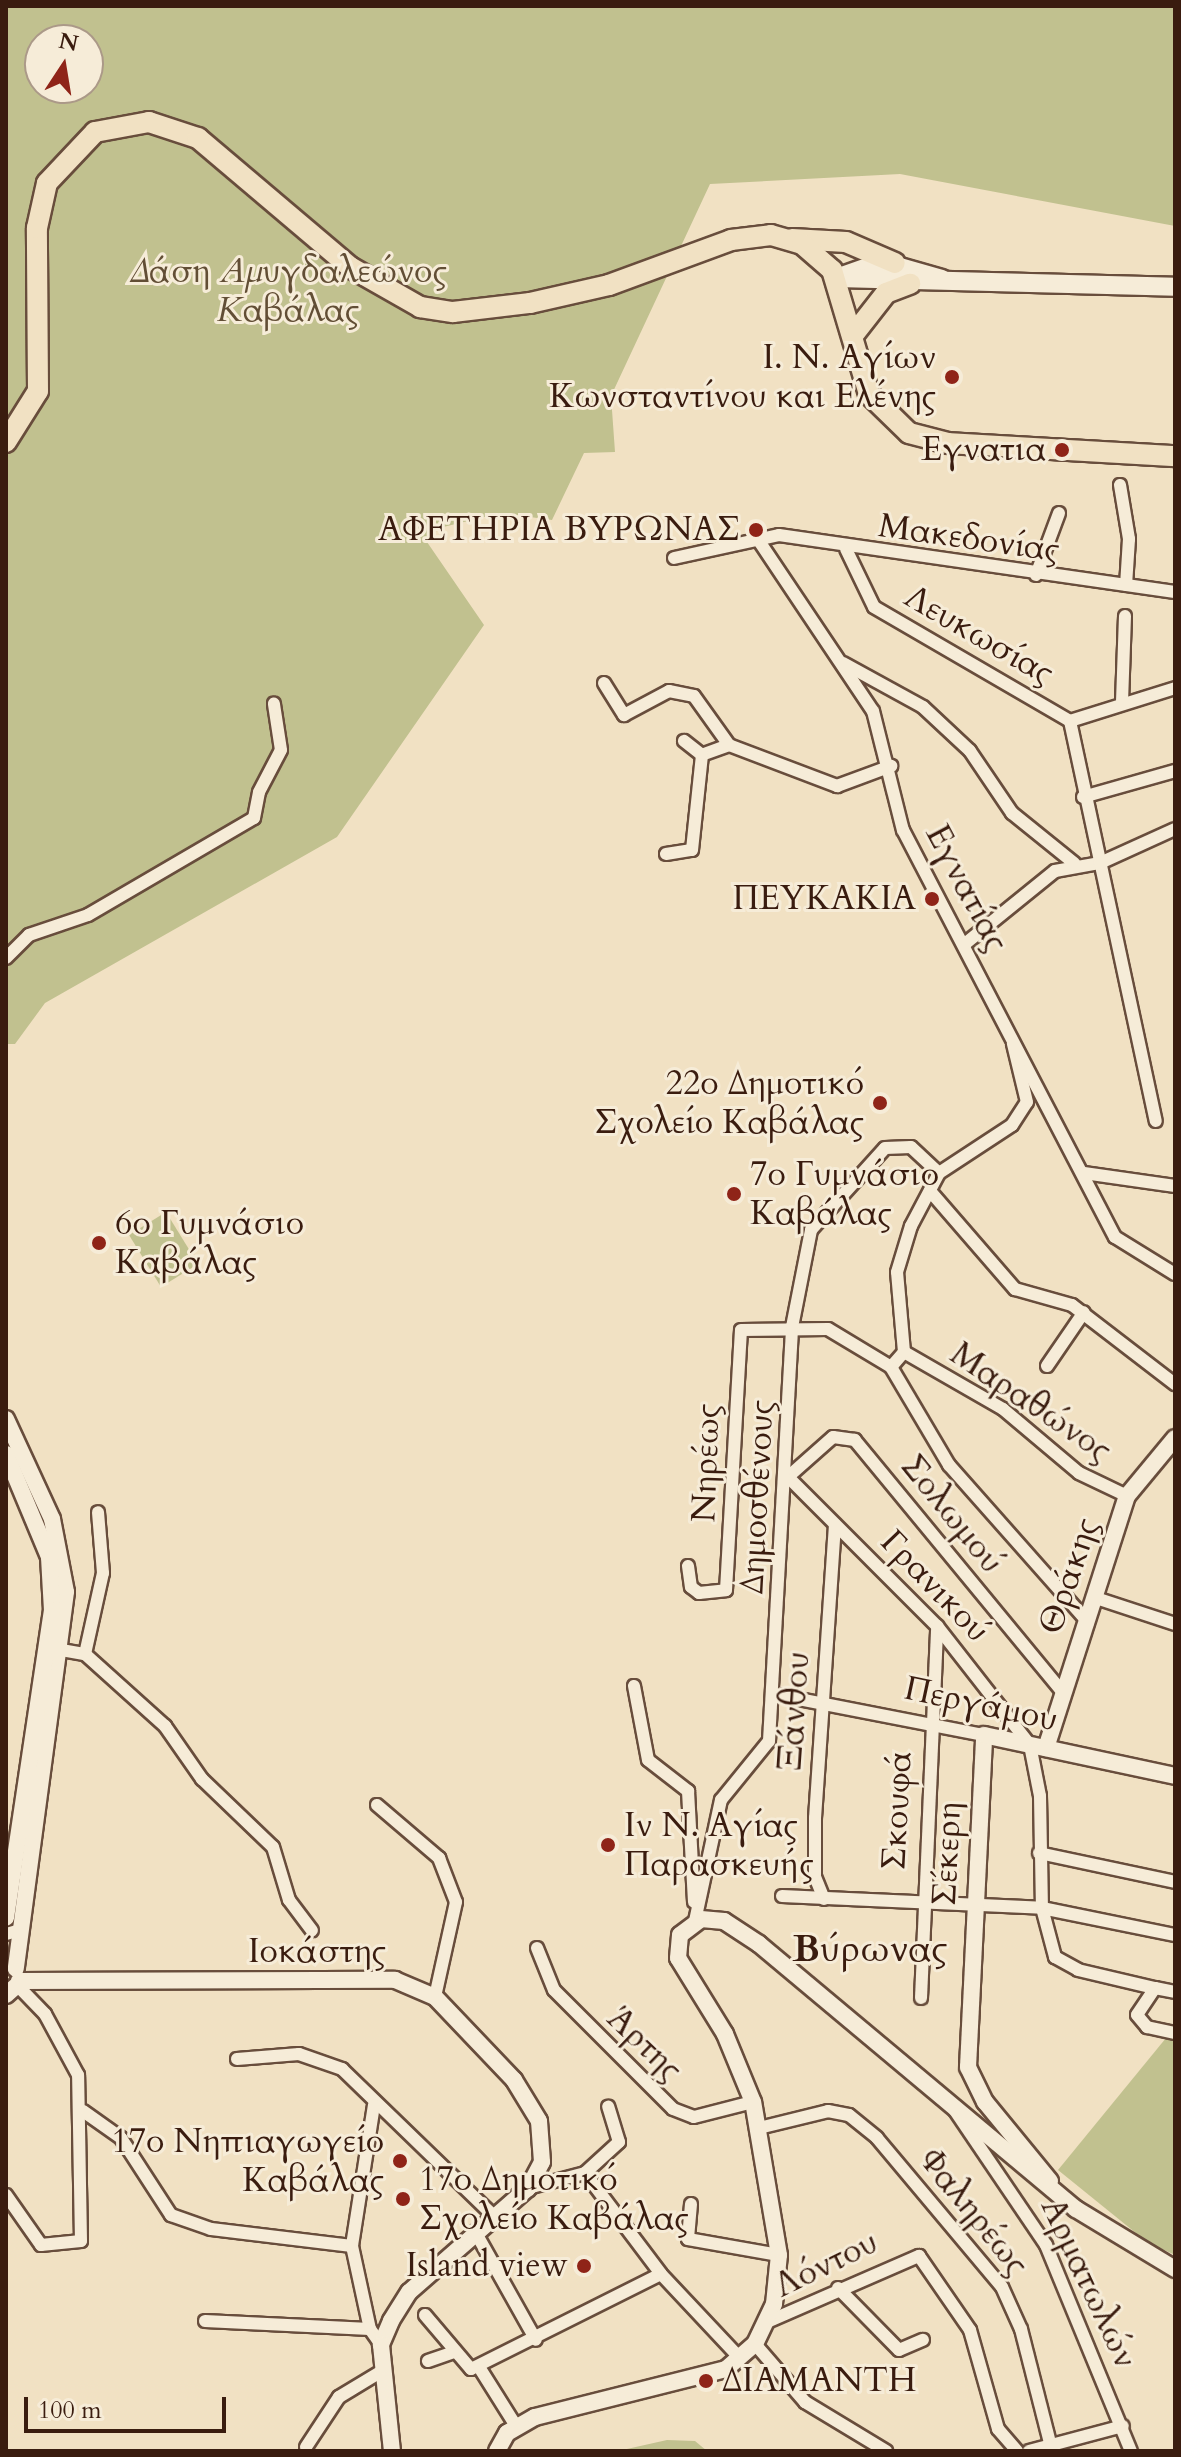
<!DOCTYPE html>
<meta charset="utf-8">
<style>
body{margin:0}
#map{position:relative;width:1181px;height:2457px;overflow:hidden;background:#f1e1c3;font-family:Cardo,serif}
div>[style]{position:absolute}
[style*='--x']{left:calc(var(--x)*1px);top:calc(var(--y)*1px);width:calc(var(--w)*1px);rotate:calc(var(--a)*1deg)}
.green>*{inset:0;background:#c1c18f}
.roads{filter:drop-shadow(2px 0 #684d3c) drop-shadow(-2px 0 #684d3c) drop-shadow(0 2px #684d3c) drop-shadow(0 -2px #684d3c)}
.minor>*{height:12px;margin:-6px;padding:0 6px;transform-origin:6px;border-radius:6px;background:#f6ecd8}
.tertiary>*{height:16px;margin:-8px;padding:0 8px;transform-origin:8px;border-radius:8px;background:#f6ecd8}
.secondary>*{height:18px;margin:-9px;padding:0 9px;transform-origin:9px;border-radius:9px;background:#f6ecd8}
.primary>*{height:20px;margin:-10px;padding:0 10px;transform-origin:10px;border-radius:10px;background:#f1e1c3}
.dots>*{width:22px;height:22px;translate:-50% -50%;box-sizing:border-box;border:4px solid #f6ecd8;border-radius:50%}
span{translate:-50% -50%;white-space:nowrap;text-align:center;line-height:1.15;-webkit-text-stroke:6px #f6ecd8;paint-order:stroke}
.park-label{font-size:34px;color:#624e35;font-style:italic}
.poi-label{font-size:34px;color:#3a1c0f}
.right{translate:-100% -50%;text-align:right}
.left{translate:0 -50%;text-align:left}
.street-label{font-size:34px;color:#3a1c0f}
.quarter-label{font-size:38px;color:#3a1c0f;font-weight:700}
.frame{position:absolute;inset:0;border:8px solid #3a1c0f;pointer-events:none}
.north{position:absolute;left:24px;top:24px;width:80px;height:80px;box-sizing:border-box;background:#f6ecd8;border:2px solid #ab9988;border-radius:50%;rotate:12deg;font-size:22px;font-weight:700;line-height:32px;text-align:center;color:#3a1c0f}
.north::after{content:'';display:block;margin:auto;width:28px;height:36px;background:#8f2418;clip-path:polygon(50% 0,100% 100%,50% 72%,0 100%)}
.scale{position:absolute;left:24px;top:2397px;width:202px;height:36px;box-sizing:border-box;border:4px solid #3a1c0f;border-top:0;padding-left:10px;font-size:24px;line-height:28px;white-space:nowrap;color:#3a1c0f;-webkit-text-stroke:6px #f6ecd8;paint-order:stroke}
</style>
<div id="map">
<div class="green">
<i style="clip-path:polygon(evenodd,6px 6px,1175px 6px,1175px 226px,900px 174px,710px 184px,611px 396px,615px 452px,584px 453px,552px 520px,501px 513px,439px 528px,427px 542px,484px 625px,337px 837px,45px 1003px,15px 1044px,6px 1044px,6px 6px,40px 40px,88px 40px,88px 88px,40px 88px,40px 40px)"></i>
<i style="clip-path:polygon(166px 1212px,198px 1264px,161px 1287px,129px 1235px)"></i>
<i style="clip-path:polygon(1166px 2038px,1175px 2040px,1175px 2255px,1147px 2242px,1058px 2170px)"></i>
<i style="clip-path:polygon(667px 2440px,695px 2441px,707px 2451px,618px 2451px)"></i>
</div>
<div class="roads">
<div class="minor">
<i style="--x:1120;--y:485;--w:55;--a:80.5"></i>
<i style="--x:1129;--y:539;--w:46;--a:93.7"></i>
<i style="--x:757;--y:538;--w:208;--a:56.2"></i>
<i style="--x:873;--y:711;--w:123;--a:75.9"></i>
<i style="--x:903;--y:830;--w:459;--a:62.5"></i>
<i style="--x:1115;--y:1237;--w:70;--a:31.7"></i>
<i style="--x:846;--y:549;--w:64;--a:64.2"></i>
<i style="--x:874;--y:607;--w:227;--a:30.2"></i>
<i style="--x:674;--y:558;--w:107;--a:-12.4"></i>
<i style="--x:779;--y:535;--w:400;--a:8.2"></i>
<i style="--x:1036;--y:575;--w:66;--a:-69.6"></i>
<i style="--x:843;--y:663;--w:91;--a:28.8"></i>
<i style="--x:923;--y:707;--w:64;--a:43.1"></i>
<i style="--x:970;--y:751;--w:75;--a:55.9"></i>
<i style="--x:1012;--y:813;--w:80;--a:38.9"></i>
<i style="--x:604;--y:683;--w:38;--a:58"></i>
<i style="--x:624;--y:715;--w:51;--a:-28.1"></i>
<i style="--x:669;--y:691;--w:25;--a:11"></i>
<i style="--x:694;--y:696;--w:60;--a:54.5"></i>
<i style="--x:729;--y:745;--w:29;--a:160"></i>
<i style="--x:1122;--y:702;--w:86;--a:-88"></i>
<i style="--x:1070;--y:721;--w:409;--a:77.9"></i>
<i style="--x:1070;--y:721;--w:110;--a:-17.4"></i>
<i style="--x:729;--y:745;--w:116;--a:20.8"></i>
<i style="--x:837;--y:786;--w:58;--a:-20.3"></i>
<i style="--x:1083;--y:797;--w:96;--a:-15.8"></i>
<i style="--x:666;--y:854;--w:26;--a:-9"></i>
<i style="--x:692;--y:850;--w:96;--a:-84"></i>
<i style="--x:702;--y:755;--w:23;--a:-142"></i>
<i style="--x:966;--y:943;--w:114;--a:-39"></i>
<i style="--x:1055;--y:871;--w:46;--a:-10.1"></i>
<i style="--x:1100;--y:863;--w:82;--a:-24.4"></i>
<i style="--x:6;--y:958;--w:33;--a:-45"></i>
<i style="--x:29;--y:935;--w:62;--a:-18.7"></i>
<i style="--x:88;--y:915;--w:192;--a:-30.3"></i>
<i style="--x:254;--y:818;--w:26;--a:-79"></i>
<i style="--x:259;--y:792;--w:47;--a:-62.4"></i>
<i style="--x:281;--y:750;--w:47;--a:-98.7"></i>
<i style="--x:1084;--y:1173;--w:92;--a:8.1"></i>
<i style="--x:930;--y:1191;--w:130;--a:49.1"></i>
<i style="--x:1015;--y:1289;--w:59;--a:15.7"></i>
<i style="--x:1072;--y:1305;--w:130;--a:37.5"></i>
<i style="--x:904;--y:1352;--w:114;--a:29.9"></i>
<i style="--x:1003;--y:1409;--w:99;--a:40.1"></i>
<i style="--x:1079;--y:1473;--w:53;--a:25.6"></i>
<i style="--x:1047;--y:1366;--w:65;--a:-55.6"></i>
<i style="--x:891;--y:1367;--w:20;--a:-49"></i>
<i style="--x:904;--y:1352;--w:80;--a:-95"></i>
<i style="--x:897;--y:1272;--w:48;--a:-73.1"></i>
<i style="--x:911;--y:1226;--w:60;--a:-62.2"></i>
<i style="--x:939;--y:1173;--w:87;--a:-33.3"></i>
<i style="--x:1012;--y:1125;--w:27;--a:-57"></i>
<i style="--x:1027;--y:1102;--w:60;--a:-103.6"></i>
<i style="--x:688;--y:1566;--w:21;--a:82"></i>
<i style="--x:691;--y:1587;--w:10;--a:37"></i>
<i style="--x:699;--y:1593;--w:27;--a:-6"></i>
<i style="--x:726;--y:1590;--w:260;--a:-86.7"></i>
<i style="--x:741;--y:1330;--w:87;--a:-0.7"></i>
<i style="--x:828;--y:1329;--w:74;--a:31.1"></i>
<i style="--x:891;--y:1367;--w:114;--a:59.4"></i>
<i style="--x:949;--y:1465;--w:210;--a:48.5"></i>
<i style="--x:1096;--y:1598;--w:83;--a:18.2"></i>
<i style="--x:50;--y:1648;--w:36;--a:10"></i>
<i style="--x:85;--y:1654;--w:108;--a:42"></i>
<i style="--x:165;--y:1726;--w:65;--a:55.1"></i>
<i style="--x:202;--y:1779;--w:98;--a:43.8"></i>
<i style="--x:273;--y:1847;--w:55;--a:73.2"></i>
<i style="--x:289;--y:1900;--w:38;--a:53"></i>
<i style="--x:85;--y:1654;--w:83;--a:-77.5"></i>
<i style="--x:103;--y:1573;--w:61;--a:-94.7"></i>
<i style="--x:634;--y:1686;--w:75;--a:79.3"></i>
<i style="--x:648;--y:1760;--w:51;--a:37.8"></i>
<i style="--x:688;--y:1791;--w:111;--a:86.9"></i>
<i style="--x:1060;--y:1689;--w:323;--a:-129.5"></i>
<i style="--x:855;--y:1440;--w:22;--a:-172"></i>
<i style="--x:833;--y:1437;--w:60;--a:138.4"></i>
<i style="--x:788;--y:1477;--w:211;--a:45"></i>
<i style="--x:937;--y:1626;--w:151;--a:52"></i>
<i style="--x:1030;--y:1745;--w:52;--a:78.9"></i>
<i style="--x:1040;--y:1796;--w:112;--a:89"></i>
<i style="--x:1042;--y:1908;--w:51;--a:75.1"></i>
<i style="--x:1055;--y:1957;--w:26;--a:29"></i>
<i style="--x:1078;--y:1970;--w:79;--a:13.2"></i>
<i style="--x:1155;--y:1988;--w:32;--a:124"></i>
<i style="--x:1137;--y:2015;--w:16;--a:50"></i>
<i style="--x:1147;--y:2027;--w:29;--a:12"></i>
<i style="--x:773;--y:1694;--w:215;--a:11"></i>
<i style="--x:377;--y:1805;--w:82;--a:40.5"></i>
<i style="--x:439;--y:1858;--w:47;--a:68.9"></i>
<i style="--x:456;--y:1902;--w:97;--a:102.5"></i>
<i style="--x:1039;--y:1853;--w:139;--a:12"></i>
<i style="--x:782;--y:1896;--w:260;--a:2.6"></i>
<i style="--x:1042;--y:1908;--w:136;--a:11.5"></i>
<i style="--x:824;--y:1899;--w:24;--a:-112"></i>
<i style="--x:815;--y:1877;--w:59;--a:-90"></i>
<i style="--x:815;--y:1818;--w:294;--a:-86.1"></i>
<i style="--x:695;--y:1921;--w:124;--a:-77.9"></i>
<i style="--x:721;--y:1800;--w:76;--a:-50.9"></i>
<i style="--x:769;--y:1741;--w:415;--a:-86.8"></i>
<i style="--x:792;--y:1327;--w:99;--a:-78.9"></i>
<i style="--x:811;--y:1230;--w:110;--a:-47.9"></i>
<i style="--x:885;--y:1148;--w:26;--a:-2"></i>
<i style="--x:911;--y:1147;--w:38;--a:43"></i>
<i style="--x:6;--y:1934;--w:15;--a:-16"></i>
<i style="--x:537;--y:1948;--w:45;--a:68"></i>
<i style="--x:554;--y:1990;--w:168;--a:45"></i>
<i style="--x:673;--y:2109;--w:22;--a:21"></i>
<i style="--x:694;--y:2117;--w:61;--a:-14.3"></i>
<i style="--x:1155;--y:1988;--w:20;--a:11"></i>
<i style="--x:921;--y:1998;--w:372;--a:-87.5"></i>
<i style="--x:237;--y:2059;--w:62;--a:-4.6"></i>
<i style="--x:299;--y:2054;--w:46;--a:19.2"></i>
<i style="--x:342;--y:2069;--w:214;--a:44.1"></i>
<i style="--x:374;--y:2105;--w:143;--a:98.9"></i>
<i style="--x:352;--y:2246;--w:85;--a:77.8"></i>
<i style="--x:370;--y:2329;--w:19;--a:55"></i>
<i style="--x:954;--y:2109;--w:164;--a:55.9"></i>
<i style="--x:1046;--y:2245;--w:223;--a:67.6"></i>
<i style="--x:83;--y:2111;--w:47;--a:35.4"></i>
<i style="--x:121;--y:2138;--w:92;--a:57"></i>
<i style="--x:171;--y:2215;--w:42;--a:19.3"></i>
<i style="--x:211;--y:2229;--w:142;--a:6.9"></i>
<i style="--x:759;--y:2128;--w:71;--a:-13.8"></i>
<i style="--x:828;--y:2111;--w:21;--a:11"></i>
<i style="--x:849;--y:2115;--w:36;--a:39"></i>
<i style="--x:877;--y:2138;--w:194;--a:50"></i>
<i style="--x:1002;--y:2287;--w:46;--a:65.7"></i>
<i style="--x:1021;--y:2329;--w:126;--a:75.7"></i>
<i style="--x:585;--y:2173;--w:46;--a:-42.4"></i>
<i style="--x:619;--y:2142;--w:37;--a:-107"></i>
<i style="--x:528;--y:2188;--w:59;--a:-14.7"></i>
<i style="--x:585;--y:2173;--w:126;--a:53"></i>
<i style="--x:661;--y:2274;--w:115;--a:46.8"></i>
<i style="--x:6;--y:2195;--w:61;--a:55"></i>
<i style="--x:41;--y:2245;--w:40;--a:-5.7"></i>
<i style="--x:81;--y:2241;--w:166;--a:-91"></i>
<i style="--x:78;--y:2075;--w:69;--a:-118.4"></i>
<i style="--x:45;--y:2014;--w:40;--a:-134"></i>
<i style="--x:691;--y:2204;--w:35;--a:95"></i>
<i style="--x:688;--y:2239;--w:92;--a:10"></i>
<i style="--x:477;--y:2235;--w:120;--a:60.7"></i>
<i style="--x:838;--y:2288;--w:87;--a:45.5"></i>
<i style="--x:899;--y:2350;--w:26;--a:-23"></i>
<i style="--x:425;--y:2315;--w:71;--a:49.6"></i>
<i style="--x:471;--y:2369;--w:212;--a:-26.6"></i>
<i style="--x:205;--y:2321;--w:165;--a:2.8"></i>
<i style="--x:767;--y:2322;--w:166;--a:-23.5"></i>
<i style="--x:919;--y:2256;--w:90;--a:55.4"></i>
<i style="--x:970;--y:2330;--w:103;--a:74.2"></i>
<i style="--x:998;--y:2429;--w:29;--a:49"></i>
<i style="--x:755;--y:2344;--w:77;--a:49.2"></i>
<i style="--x:805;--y:2402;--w:95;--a:31.2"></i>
<i style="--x:428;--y:2361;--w:28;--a:-19"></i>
<i style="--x:479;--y:2367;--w:70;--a:57.9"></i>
<i style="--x:306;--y:2447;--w:60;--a:-56.6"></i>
<i style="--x:339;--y:2397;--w:50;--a:-31.2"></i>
<i style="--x:1029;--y:2451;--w:97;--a:-14.9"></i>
</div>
<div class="tertiary">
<i style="--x:6;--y:1419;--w:110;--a:65.3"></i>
<i style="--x:52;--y:1519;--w:74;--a:79.1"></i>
<i style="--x:66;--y:1592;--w:380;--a:97.6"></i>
<i style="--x:6;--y:1454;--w:112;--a:67.3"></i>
<i style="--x:49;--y:1557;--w:53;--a:86.8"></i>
<i style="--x:52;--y:1610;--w:311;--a:98.5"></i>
<i style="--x:1046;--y:1748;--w:265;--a:-72.2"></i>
<i style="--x:1127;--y:1496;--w:75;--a:-50.4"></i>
<i style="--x:19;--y:1981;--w:376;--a:-0.2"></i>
<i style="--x:395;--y:1980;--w:43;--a:23"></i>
<i style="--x:435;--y:1997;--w:115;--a:46.4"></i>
<i style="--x:514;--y:2080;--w:48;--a:58.6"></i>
<i style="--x:539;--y:2121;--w:41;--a:85.8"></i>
<i style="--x:542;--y:2162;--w:30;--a:118"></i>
<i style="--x:528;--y:2188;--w:158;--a:138.8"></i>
<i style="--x:409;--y:2292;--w:34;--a:122"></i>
<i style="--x:391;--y:2321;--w:26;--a:113"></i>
<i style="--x:381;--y:2345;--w:107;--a:84.1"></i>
<i style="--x:6;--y:1995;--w:15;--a:-42"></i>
<i style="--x:1050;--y:2181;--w:102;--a:-129.4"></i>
<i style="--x:985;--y:2102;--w:39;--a:-116"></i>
<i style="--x:968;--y:2067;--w:332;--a:-87.2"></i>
<i style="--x:984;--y:1735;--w:195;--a:12.1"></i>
<i style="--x:497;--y:2451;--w:21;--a:-61"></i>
<i style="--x:507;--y:2433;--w:32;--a:-30"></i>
<i style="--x:535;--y:2417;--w:197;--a:-14.1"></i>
<i style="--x:726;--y:2369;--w:38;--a:-41"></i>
<i style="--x:755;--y:2344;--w:44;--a:-64.6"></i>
<i style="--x:774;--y:2304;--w:49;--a:-84.2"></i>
<i style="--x:779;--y:2255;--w:155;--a:-99.6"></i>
<i style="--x:753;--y:2102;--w:74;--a:-112.4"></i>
<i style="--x:725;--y:2034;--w:89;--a:-121.7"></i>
<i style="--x:678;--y:1958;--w:23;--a:-85"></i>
<i style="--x:680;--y:1935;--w:26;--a:-37"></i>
<i style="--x:701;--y:1919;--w:23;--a:5"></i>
<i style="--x:724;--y:1921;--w:42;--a:33.3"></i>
<i style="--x:759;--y:1944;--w:413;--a:39.9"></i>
<i style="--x:1076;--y:2209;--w:116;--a:31.2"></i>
</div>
<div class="secondary">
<i style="--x:842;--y:276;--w:42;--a:-19.3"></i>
<i style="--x:882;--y:262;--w:62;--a:15.8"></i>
<i style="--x:837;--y:278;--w:338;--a:1.5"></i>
</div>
<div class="primary">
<i style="--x:792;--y:239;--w:54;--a:3.2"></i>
<i style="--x:846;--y:242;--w:53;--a:23.2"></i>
<i style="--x:854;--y:334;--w:52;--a:-52"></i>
<i style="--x:886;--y:293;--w:26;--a:-21"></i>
<i style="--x:6;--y:442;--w:60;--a:-57.9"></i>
<i style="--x:38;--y:391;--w:163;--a:-90.4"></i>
<i style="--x:37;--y:228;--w:46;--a:-77.5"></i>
<i style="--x:47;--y:183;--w:70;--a:-46.7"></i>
<i style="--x:95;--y:132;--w:55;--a:-10.5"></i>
<i style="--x:149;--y:122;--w:52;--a:18.1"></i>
<i style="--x:198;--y:138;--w:199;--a:40.3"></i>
<i style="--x:350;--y:267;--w:81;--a:29.7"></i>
<i style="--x:420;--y:307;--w:33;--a:9"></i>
<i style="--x:453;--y:312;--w:78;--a:-6.7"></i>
<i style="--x:530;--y:303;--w:81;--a:-12.8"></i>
<i style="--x:609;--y:285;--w:130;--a:-20.2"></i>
<i style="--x:731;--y:240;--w:40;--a:-7.1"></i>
<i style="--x:771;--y:235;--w:32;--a:16"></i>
<i style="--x:802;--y:244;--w:40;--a:41"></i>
<i style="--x:832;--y:270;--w:129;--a:73.4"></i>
<i style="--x:869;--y:394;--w:56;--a:44.3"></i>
<i style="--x:909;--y:433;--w:40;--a:14.4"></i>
<i style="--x:948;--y:443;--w:227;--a:3.3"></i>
</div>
</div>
<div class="dots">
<i style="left:952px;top:377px;background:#8f2418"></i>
<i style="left:1062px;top:450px;background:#8f2418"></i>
<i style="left:756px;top:530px;background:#8f2418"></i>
<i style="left:932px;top:899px;background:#8f2418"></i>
<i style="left:880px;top:1103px;background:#8f2418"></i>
<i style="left:734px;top:1194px;background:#8f2418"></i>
<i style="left:99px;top:1243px;background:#8f2418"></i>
<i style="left:608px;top:1845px;background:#8f2418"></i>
<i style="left:400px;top:2161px;background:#8f2418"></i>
<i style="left:403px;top:2199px;background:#8f2418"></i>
<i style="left:584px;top:2266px;background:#8f2418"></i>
<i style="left:706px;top:2381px;background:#8f2418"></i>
</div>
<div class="park-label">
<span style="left:288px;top:291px">Δάση Αμυγδαλεώνος<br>Καβάλας</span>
</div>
<div class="poi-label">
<span class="right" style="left:936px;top:377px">Ι. Ν. Αγίων<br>Κωνσταντίνου και Ελένης</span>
<span class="right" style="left:1046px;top:450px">Εγνατια</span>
<span class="right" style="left:740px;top:530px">ΑΦΕΤΗΡΙΑ ΒΥΡΩΝΑΣ</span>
<span class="right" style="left:916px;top:899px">ΠΕΥΚΑΚΙΑ</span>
<span class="right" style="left:864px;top:1103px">22ο Δημοτικό<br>Σχολείο Καβάλας</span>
<span class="left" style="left:750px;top:1194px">7ο Γυμνάσιο<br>Καβάλας</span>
<span class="left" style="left:115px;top:1243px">6ο Γυμνάσιο<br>Καβάλας</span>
<span class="left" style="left:624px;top:1845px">Ιν Ν. Αγίας<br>Παρασκευής</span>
<span class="right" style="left:384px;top:2161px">17ο Νηπιαγωγείο<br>Καβάλας</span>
<span class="left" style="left:419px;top:2199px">17ο Δημοτικό<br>Σχολείο Καβάλας</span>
<span class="right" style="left:568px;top:2266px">Island view</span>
<span class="left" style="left:722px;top:2381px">ΔΙΑΜΑΝΤΗ</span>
</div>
<div class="street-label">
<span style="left:969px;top:538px;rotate:8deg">Μακεδονίας</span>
<span style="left:979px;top:635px;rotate:30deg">Λευκωσίας</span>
<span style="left:967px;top:888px;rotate:62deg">Εγνατίας</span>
<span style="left:1031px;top:1402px;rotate:34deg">Μαραθώνος</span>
<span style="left:706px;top:1463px;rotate:-88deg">Νηρέως</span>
<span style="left:757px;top:1497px;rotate:-87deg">Δημοσθένους</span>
<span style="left:952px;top:1514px;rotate:51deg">Σολωμού</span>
<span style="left:1069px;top:1576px;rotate:-71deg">Θράκης</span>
<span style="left:935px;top:1586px;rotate:46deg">Γρανικού</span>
<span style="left:981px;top:1704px;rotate:12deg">Περγάμου</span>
<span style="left:794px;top:1711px;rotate:-86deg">Ξάνθου</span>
<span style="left:897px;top:1810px;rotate:-87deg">Σκουφά</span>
<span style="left:947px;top:1854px;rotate:-87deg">Σέκερη</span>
<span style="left:317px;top:1952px">Ιοκάστης</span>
<span style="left:645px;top:2044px;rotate:44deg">Άρτης</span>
<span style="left:974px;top:2212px;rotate:51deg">Φαληρέως</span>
<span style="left:826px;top:2264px;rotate:-26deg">Λόντου</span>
<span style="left:1089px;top:2283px;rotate:65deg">Αρματωλών</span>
</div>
<div class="quarter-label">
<span style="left:870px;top:1950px">Βύρωνας</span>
</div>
<div class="frame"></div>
<div class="north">N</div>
<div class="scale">100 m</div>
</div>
